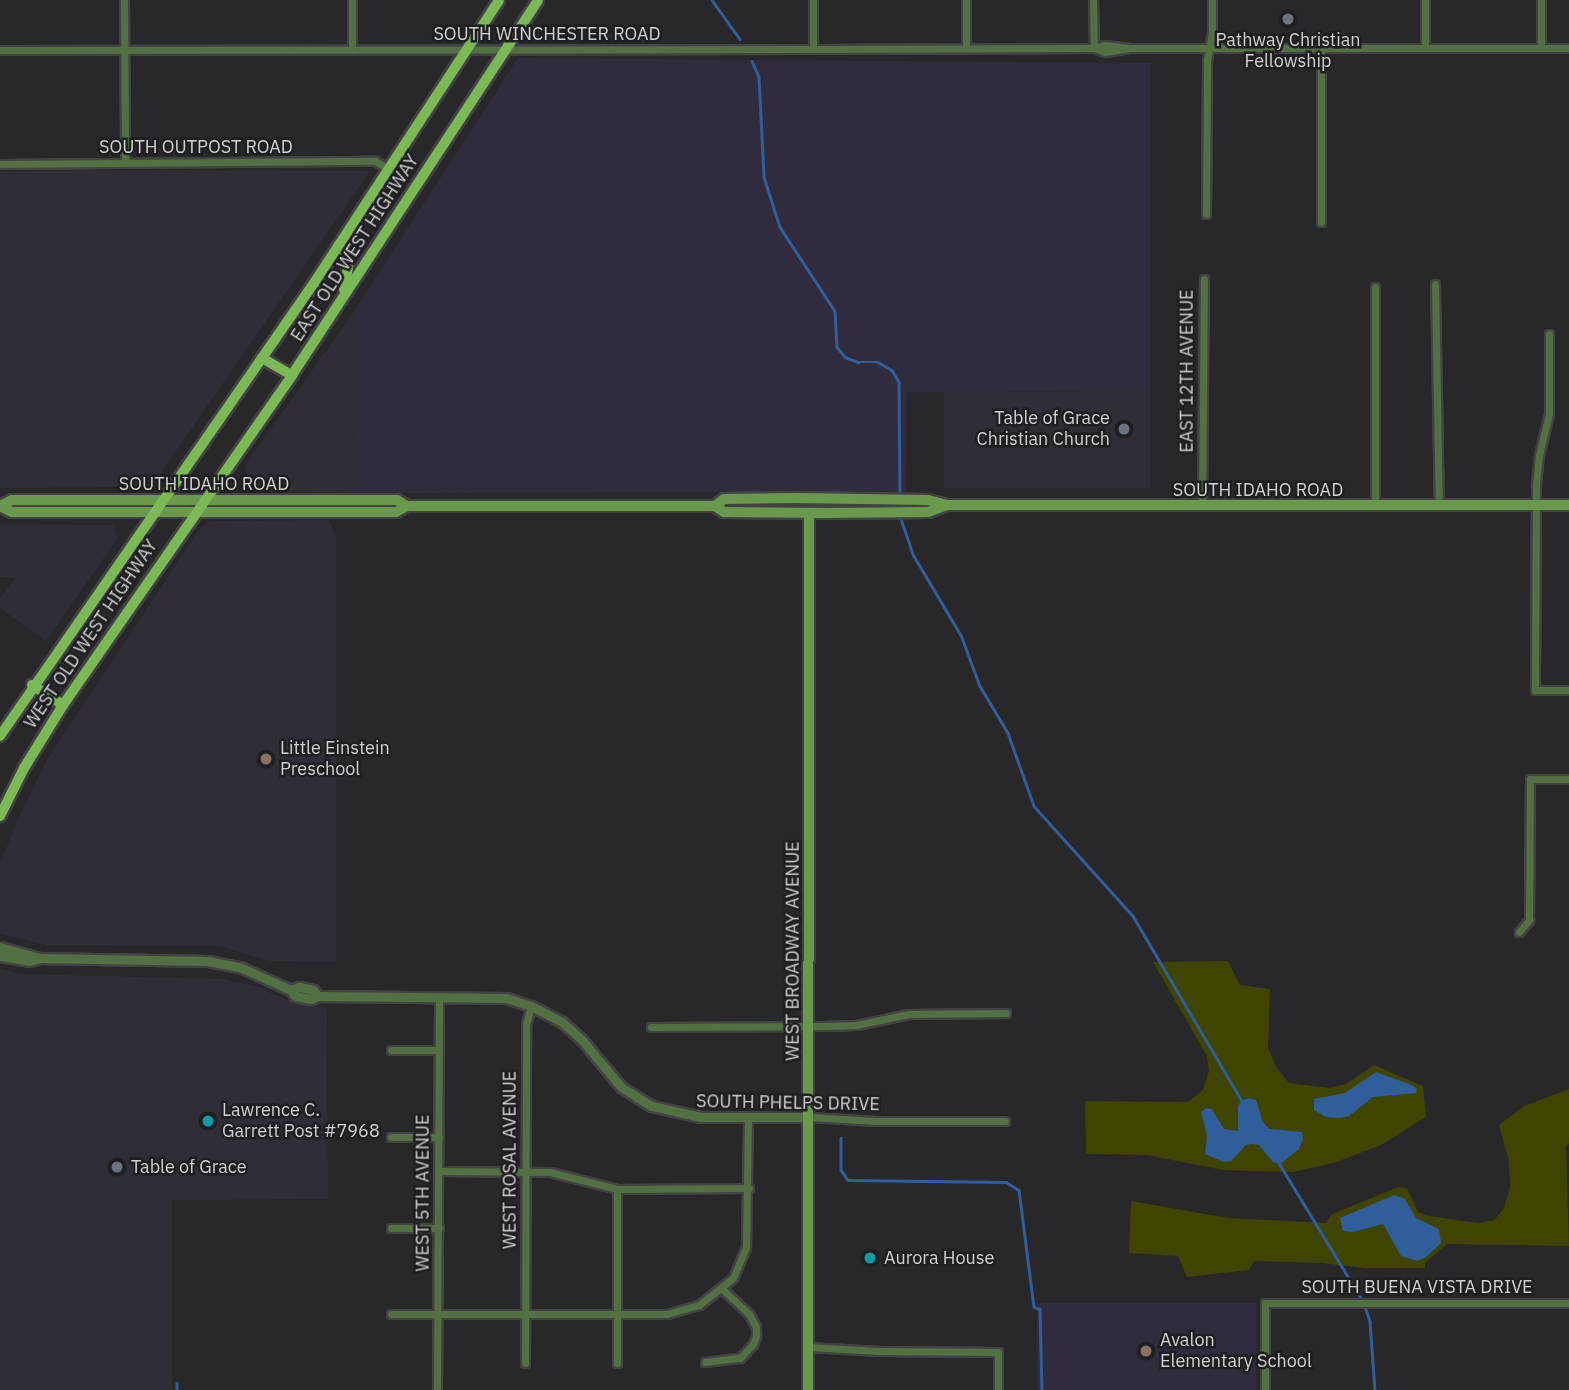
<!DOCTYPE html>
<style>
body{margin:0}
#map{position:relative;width:1569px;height:1390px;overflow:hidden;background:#28272a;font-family:"IBM Plex Sans",sans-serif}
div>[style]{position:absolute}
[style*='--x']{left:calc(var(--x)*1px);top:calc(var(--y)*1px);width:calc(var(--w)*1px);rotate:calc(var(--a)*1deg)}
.built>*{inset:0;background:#302d36}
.education>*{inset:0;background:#312c3d}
.green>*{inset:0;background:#3f4400}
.water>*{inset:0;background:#305e9b}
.stream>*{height:2.5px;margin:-1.25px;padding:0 1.25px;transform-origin:1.25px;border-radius:1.25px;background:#305e9b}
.roads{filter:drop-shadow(2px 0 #434245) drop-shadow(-2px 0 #434245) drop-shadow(0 2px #434245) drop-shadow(0 -2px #434245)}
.minor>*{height:7px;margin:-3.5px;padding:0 3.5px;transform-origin:3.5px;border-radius:3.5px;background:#537043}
.tertiary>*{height:9px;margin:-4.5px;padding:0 4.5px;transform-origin:4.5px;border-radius:4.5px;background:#537043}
.secondary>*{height:10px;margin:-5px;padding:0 5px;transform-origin:5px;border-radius:5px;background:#6a994e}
.primary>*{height:10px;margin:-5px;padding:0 5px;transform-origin:5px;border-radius:5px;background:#7bb856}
.dots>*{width:19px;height:19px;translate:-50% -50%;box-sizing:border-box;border:4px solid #1f1e21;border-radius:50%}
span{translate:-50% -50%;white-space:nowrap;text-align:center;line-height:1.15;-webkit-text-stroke:5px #1f1e21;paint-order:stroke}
.street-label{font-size:18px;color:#d1d1d3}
.poi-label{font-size:18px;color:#d1d1d3}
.right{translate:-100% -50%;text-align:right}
.left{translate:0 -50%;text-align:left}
</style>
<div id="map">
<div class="built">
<i style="clip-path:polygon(0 171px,168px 170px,370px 171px,151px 487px,0 488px)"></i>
<i style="clip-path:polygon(355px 310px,353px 493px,250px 490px,245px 465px)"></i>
<i style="clip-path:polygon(1150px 391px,1150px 488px,944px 488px,944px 392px)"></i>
<i style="clip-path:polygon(329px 520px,336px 537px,336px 962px,270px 961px,219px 946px,48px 945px,0 934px,0 864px,18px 819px,47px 760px,200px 528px,211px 521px)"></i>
<i style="clip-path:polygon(0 524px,113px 525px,117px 539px,46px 641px,0 608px,0 599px,15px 578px,0 577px)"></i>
<i style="clip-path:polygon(0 969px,23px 974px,222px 979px,255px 986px,292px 1002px,327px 1008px,328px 1199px,172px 1200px,172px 1390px,0 1390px)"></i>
</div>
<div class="education">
<i style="clip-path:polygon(518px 58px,1150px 63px,1150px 391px,907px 392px,906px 492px,353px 493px,355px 310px)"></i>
<i style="clip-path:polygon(1037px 1303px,1256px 1303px,1256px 1390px,1037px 1390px)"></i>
</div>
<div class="green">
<i style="clip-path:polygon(1228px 961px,1240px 985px,1270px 989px,1268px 1048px,1276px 1067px,1289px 1083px,1330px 1088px,1346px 1084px,1374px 1065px,1423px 1086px,1426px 1117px,1381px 1145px,1334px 1163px,1293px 1172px,1223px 1170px,1147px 1155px,1086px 1154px,1085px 1101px,1188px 1102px,1203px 1090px,1209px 1071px,1207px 1056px,1153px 962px)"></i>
<i style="clip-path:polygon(1569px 1089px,1569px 1143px,1566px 1146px,1569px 1246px,1447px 1244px,1425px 1263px,1425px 1268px,1364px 1268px,1322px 1263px,1254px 1261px,1249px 1270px,1187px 1277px,1178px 1256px,1129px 1253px,1131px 1201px,1229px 1218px,1326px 1223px,1332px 1214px,1398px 1187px,1407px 1188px,1418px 1212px,1429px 1216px,1478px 1223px,1494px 1220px,1504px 1208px,1510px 1187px,1509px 1161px,1499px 1125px,1524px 1106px)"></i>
</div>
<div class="water">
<i style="clip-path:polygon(1376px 1072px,1412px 1085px,1417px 1089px,1416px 1093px,1373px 1097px,1349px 1116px,1340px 1118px,1326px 1117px,1314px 1110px,1314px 1099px,1345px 1093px)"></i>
<i style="clip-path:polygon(1249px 1098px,1256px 1100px,1263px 1122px,1269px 1129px,1302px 1132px,1303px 1139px,1299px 1149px,1280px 1164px,1273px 1162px,1259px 1145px,1252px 1144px,1246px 1145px,1231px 1161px,1224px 1162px,1205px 1154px,1207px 1135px,1201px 1112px,1206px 1108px,1212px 1109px,1224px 1129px,1238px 1131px,1238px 1107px,1241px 1101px)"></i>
<i style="clip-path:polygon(1394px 1195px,1405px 1199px,1416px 1218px,1439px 1229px,1441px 1243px,1425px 1258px,1417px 1261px,1401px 1256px,1383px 1224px,1353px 1232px,1343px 1231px,1340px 1218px)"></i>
</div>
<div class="stream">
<i style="--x:712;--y:0;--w:48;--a:54.3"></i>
<i style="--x:752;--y:61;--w:17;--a:66"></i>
<i style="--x:759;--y:77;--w:100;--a:87.1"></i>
<i style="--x:764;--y:177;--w:52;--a:72.3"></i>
<i style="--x:780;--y:227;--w:100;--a:56.8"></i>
<i style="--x:835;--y:311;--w:36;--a:87"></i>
<i style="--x:837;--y:347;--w:13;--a:51"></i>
<i style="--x:845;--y:357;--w:14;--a:21"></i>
<i style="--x:858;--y:362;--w:20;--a:0"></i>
<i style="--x:878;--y:362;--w:16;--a:30"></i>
<i style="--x:892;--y:370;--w:14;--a:60"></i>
<i style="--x:899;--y:382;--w:110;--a:89.5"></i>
<i style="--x:901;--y:519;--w:39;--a:71"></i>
<i style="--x:914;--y:556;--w:92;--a:59.3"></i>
<i style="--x:961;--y:635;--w:54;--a:69.6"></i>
<i style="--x:980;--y:686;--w:55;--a:59.2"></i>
<i style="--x:1008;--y:733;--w:77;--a:70.4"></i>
<i style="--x:1034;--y:806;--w:148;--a:48"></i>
<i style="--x:1133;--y:916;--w:217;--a:59.5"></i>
<i style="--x:841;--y:1138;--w:32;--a:90"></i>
<i style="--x:841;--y:1170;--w:12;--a:55"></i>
<i style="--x:848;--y:1180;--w:158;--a:0.7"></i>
<i style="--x:1006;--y:1182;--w:15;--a:32"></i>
<i style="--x:1019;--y:1190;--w:118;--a:82.7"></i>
<i style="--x:1034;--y:1307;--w:6;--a:18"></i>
<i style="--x:1040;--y:1309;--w:81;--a:88.6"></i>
<i style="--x:1279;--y:1163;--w:164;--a:58.7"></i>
<i style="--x:1364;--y:1303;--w:20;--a:72"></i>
<i style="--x:1370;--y:1322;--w:68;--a:85.8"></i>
<i style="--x:177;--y:1383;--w:7;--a:90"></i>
</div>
<div class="roads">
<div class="minor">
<i style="--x:124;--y:0;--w:163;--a:89.6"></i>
<i style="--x:352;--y:0;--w:50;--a:90"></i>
<i style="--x:966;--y:0;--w:48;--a:90"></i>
<i style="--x:1093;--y:0;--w:48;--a:88.8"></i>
<i style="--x:1541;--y:0;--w:48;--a:90"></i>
<i style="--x:1094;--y:48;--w:12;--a:20"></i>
<i style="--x:1105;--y:52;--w:25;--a:-9"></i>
<i style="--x:1425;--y:48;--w:48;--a:-90"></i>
<i style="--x:813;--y:49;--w:49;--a:-90"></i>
<i style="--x:0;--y:50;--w:813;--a:-0.07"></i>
<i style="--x:813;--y:49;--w:281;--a:-0.2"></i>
<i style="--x:1094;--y:48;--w:11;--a:-15"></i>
<i style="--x:1105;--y:45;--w:25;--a:7"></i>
<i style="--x:1130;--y:48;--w:439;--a:0"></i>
<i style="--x:0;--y:164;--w:375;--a:-0.5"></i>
<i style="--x:375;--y:161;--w:16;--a:30"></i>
<i style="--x:1206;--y:214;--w:153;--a:-89.6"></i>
<i style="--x:1207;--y:61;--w:29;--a:-80"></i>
<i style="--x:1212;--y:32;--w:32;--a:-90"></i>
<i style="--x:1321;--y:222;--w:174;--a:-90"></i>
<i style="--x:1435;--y:284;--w:221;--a:89"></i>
<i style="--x:1375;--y:287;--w:218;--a:90"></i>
<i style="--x:1549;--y:334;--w:80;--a:90"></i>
<i style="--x:1549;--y:414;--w:42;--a:103.7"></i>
<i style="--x:1539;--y:455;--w:31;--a:96"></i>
<i style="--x:1536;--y:486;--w:204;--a:90.3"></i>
<i style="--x:1535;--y:690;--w:34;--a:0"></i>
<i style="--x:1202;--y:505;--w:226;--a:-89.5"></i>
<i style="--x:1519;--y:932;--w:16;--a:-50"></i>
<i style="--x:1529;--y:920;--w:141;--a:-89.6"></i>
<i style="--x:1530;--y:779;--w:39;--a:0"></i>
<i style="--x:651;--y:1027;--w:174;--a:-0.3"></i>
<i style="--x:825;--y:1026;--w:31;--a:-2"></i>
<i style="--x:856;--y:1025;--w:54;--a:-11.7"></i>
<i style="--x:909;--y:1014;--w:97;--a:-0.6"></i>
<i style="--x:391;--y:1050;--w:48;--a:0"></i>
<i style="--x:809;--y:1117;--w:67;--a:3.4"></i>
<i style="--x:876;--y:1121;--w:129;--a:0"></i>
<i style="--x:391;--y:1137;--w:48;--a:0"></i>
<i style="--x:439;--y:1171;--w:111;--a:0.5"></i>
<i style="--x:550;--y:1172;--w:69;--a:14.2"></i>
<i style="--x:617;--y:1189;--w:132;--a:-0.4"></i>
<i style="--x:391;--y:1228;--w:48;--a:0"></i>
<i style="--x:391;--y:1314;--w:276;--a:0"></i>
<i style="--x:667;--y:1314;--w:33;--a:-16"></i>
<i style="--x:699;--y:1305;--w:43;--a:-38.5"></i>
<i style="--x:733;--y:1278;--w:34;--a:-67"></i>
<i style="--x:746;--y:1247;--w:130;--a:-89.1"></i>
<i style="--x:808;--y:1347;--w:71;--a:3.2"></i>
<i style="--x:879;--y:1351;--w:119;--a:0.5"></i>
<i style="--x:998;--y:1352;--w:38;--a:90"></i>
<i style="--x:705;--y:1362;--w:35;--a:-7"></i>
<i style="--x:740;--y:1358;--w:19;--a:-47"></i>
<i style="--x:753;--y:1344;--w:9;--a:-69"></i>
<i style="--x:756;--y:1336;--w:9;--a:-90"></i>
<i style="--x:756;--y:1327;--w:15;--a:-118"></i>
<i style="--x:749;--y:1314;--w:37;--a:-137"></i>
<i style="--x:525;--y:1363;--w:339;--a:-89.8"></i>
<i style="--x:526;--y:1024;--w:19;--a:-74"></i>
<i style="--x:617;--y:1363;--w:174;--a:-90"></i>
<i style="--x:437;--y:1390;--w:393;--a:-89.7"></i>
<i style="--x:1265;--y:1390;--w:87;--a:-90"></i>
<i style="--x:1265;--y:1303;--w:304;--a:0"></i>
</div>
<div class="tertiary">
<i style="--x:0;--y:947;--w:41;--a:15.8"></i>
<i style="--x:0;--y:956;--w:30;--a:9"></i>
<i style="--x:30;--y:961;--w:9;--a:-18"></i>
<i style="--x:39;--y:958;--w:169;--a:1"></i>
<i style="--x:208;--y:961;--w:33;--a:11"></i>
<i style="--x:240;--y:967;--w:56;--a:24.3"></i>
<i style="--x:291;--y:990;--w:7;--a:56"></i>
<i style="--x:295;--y:996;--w:16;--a:11"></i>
<i style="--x:311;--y:999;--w:8;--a:-23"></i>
<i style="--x:318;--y:996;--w:188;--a:0.6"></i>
<i style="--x:506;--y:998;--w:26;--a:18"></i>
<i style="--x:531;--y:1006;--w:35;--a:27"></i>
<i style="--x:562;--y:1022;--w:27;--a:42"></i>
<i style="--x:582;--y:1040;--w:61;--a:50.3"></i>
<i style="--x:621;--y:1087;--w:36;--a:32"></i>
<i style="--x:652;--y:1106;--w:50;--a:12.7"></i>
<i style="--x:701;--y:1117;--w:108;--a:0"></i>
<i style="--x:291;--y:990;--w:9;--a:-21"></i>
<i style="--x:299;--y:987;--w:14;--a:12"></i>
<i style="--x:313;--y:990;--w:8;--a:50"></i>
</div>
<div class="secondary">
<i style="--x:0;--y:506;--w:13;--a:27"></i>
<i style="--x:12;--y:512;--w:384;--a:0"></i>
<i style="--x:396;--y:512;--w:13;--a:-29"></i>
<i style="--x:407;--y:506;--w:308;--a:0"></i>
<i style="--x:715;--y:506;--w:11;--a:34"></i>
<i style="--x:724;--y:512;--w:101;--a:0.6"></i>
<i style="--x:825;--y:513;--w:103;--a:-0.6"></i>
<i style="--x:928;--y:512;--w:20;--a:-20"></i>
<i style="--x:0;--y:506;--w:13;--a:-27"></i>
<i style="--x:12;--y:500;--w:385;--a:0"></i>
<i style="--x:397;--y:500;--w:12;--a:31"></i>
<i style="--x:715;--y:506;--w:11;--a:-38"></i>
<i style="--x:724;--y:499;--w:71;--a:-0.8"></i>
<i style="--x:795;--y:498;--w:133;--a:0.9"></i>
<i style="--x:928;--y:500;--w:20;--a:15"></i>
<i style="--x:947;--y:505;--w:622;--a:0"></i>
<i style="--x:808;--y:1390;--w:877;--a:-89.93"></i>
</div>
<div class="primary">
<i style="--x:338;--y:246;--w:11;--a:45"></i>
<i style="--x:346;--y:254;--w:13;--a:81"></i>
<i style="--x:348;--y:267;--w:23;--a:100"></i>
<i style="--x:262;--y:358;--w:34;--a:30"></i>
<i style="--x:32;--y:685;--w:37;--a:33"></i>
<i style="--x:0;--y:736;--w:551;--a:-55.27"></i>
<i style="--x:314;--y:283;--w:338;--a:-56.8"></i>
<i style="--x:0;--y:816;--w:54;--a:-63.4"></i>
<i style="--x:24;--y:768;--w:74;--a:-58.2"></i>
<i style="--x:63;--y:705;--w:402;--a:-55.2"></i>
<i style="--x:292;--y:375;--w:448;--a:-56.7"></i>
</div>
</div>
<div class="dots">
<i style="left:1288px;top:19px;background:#6b7280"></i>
<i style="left:1124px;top:429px;background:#6b7280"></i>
<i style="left:266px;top:759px;background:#8d6e63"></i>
<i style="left:208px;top:1121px;background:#0f9aa8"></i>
<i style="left:117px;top:1167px;background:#6b7280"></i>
<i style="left:870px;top:1258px;background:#0f9aa8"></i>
<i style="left:1146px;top:1351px;background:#8d6e63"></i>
</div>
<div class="street-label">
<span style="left:547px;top:34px">SOUTH WINCHESTER ROAD</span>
<span style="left:196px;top:147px">SOUTH OUTPOST ROAD</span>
<span style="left:355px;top:248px;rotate:-57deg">EAST OLD WEST HIGHWAY</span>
<span style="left:1187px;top:371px;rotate:-90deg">EAST 12TH AVENUE</span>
<span style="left:204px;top:484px">SOUTH IDAHO ROAD</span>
<span style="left:1258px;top:490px">SOUTH IDAHO ROAD</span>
<span style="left:91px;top:634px;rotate:-56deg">WEST OLD WEST HIGHWAY</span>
<span style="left:793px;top:951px;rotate:-90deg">WEST BROADWAY AVENUE</span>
<span style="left:788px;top:1103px;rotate:1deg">SOUTH PHELPS DRIVE</span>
<span style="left:510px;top:1160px;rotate:-90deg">WEST ROSAL AVENUE</span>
<span style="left:423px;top:1193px;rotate:-90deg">WEST 5TH AVENUE</span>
<span style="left:1417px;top:1287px">SOUTH BUENA VISTA DRIVE</span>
</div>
<div class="poi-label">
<span style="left:1288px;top:51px">Pathway Christian<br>Fellowship</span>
<span class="right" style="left:1110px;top:429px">Table of Grace<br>Christian Church</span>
<span class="left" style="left:280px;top:759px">Little Einstein<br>Preschool</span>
<span class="left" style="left:222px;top:1121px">Lawrence C.<br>Garrett Post #7968</span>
<span class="left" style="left:131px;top:1167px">Table of Grace</span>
<span class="left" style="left:884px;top:1258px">Aurora House</span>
<span class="left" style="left:1160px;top:1351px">Avalon<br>Elementary School</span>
</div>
</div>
